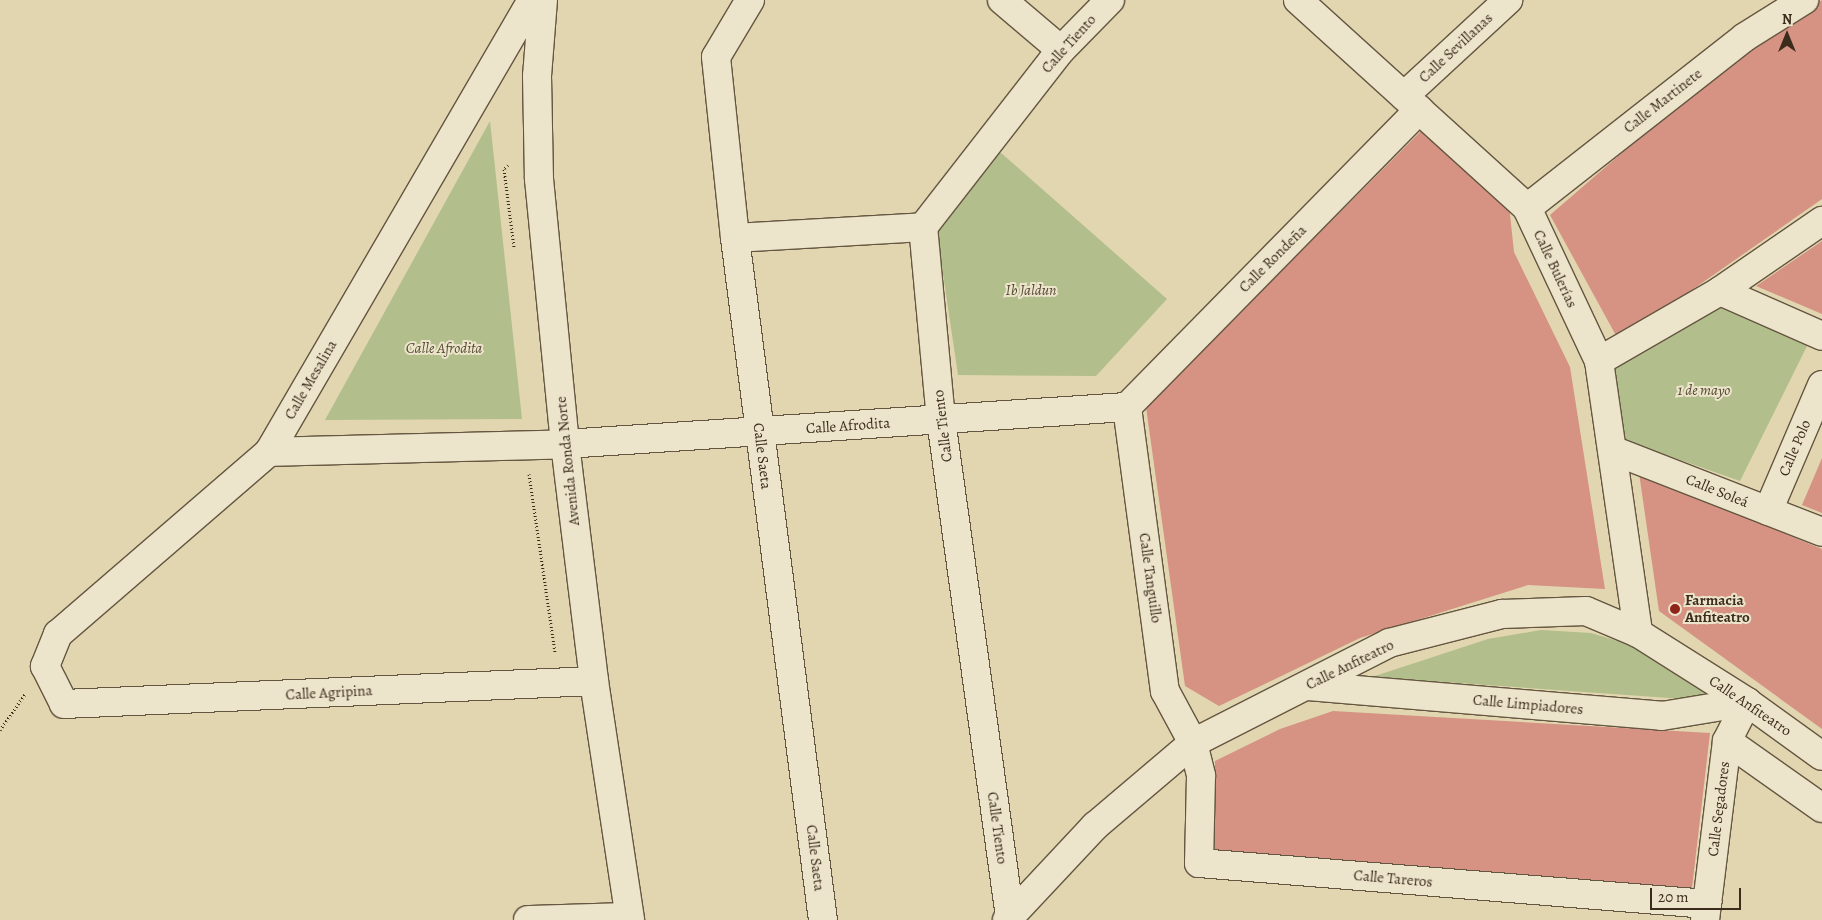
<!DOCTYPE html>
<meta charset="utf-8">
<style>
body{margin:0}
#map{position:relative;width:1822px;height:920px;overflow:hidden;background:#e1d6af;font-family:Alegreya,serif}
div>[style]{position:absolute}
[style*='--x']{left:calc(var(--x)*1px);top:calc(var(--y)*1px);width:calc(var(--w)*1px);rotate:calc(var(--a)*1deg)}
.green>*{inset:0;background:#b2be8b}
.building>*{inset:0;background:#d69283}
.path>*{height:3px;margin-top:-1.5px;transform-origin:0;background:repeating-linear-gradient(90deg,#3c2c1c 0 1px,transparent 0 3.5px)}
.roads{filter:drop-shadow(1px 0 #655641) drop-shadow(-1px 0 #655641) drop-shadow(0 1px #655641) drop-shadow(0 -1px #655641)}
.street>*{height:28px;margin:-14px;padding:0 14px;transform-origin:14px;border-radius:14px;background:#ece4cb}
.secondary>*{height:28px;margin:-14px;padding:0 14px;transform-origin:14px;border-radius:14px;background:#ece4cb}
.dots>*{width:14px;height:14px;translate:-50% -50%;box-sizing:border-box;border:2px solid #ece4cb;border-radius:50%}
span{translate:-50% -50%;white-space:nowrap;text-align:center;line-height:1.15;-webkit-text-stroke:4px #ece4cb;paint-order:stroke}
.street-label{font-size:15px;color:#3c2c1c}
.park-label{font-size:15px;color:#544932;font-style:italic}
.poi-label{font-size:15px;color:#3c2c1c;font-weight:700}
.left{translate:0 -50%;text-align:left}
.north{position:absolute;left:1762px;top:10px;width:50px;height:50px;-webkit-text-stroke:4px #ece4cb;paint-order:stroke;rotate:0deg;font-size:14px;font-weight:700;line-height:20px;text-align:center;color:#3c2c1c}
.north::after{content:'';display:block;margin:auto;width:18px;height:22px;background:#3c2c1c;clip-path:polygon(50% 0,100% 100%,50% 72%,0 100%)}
.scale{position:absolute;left:1650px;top:888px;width:91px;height:22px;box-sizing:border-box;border:2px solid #3c2c1c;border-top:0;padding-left:6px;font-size:15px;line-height:18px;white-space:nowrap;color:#3c2c1c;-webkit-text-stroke:4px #ece4cb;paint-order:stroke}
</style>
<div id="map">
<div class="green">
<i style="clip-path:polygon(490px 121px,522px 419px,325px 420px)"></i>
<i style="clip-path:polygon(1000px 152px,1167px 299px,1096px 376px,958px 375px,937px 233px)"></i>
<i style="clip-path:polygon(1718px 299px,1807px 346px,1740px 481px,1615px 437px,1600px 369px)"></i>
<i style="clip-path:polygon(1541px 630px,1591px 633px,1635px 646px,1695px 684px,1712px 701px,1372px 677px,1488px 639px)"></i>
</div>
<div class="building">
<i style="clip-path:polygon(1822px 0,1822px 199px,1619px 341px,1550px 215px,1733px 57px)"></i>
<i style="clip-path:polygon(1421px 131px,1509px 205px,1514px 252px,1570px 367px,1605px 589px,1528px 585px,1360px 638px,1219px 706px,1185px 686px,1146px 407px)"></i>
<i style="clip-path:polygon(1822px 241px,1822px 314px,1756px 286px)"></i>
<i style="clip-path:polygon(1822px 458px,1822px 513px,1802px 505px)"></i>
<i style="clip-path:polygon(1639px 473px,1822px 549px,1822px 729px,1659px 611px)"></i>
<i style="clip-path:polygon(1333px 711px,1710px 733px,1692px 888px,1215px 850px,1215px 761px,1280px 729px)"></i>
</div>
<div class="path">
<i style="--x:508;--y:165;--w:6;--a:135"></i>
<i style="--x:504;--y:169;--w:79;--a:82.7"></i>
<i style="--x:529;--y:474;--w:181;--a:81.7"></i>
<i style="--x:0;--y:730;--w:44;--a:-55.2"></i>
</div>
<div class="roads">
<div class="street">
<i style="--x:532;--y:0;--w:523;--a:120.19"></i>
<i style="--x:269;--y:452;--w:279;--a:139.2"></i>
<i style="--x:58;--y:634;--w:35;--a:112"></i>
<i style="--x:45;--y:666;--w:42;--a:63.4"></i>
<i style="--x:64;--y:704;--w:530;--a:-2.48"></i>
<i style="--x:750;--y:0;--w:66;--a:120.8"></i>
<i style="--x:716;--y:57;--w:182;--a:84"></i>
<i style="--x:735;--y:238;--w:688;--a:82.65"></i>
<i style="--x:1002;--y:0;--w:77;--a:40.3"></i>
<i style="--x:1527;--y:208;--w:277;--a:-38.1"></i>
<i style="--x:1745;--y:37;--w:70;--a:-32.1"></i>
<i style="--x:735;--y:238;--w:188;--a:-3.3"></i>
<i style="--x:1720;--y:291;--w:111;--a:23.8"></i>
<i style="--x:1599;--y:361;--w:140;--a:-30"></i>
<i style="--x:1720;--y:291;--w:124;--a:-34.5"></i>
<i style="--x:1612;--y:450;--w:225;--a:21.3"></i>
<i style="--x:269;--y:452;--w:296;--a:-1.5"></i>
<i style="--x:1768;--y:511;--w:137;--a:-66.8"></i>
<i style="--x:1308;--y:686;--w:355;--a:4.8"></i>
<i style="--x:1662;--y:716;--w:86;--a:-9.4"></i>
<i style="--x:1727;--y:741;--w:116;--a:35.2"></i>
<i style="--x:1193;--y:743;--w:34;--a:76"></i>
<i style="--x:1201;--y:776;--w:87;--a:91.3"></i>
<i style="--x:1199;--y:863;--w:510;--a:4.61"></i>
<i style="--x:1010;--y:917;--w:502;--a:-97.9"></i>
<i style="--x:941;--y:420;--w:194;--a:-95.3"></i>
<i style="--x:923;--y:227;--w:224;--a:-52.1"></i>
<i style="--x:1061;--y:50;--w:70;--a:-45.6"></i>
<i style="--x:528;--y:920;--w:101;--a:-1.7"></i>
<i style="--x:1705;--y:920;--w:180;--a:-83"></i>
<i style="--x:1727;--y:741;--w:44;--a:-62.9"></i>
</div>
<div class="secondary">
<i style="--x:543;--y:0;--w:76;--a:94.5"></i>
<i style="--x:537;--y:76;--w:103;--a:88.9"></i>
<i style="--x:539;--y:179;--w:266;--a:84.4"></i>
<i style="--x:565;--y:444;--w:239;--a:83"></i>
<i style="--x:594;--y:681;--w:242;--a:81.4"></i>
<i style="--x:1298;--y:0;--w:309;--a:42.2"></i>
<i style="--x:1527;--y:208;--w:169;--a:64.8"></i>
<i style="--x:1599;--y:361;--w:275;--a:81.8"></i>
<i style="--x:1404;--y:96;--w:142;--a:-42.7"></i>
<i style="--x:1127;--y:407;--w:417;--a:-45.5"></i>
<i style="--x:1127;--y:407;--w:287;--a:82.4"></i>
<i style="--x:1165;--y:691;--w:59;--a:61.7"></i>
<i style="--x:565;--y:444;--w:563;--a:-3.77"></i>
<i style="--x:1007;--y:920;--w:129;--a:-46.9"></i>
<i style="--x:1095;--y:826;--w:128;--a:-40.3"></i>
<i style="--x:1193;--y:743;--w:220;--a:-27"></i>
<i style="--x:1389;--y:643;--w:117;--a:-14.4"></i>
<i style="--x:1502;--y:614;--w:84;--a:-2"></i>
<i style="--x:1586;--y:611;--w:56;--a:22.9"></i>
<i style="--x:1638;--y:633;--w:129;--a:32.3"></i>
<i style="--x:1747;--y:702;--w:92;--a:35.8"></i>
</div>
</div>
<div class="dots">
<i style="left:1675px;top:609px;background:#8f2418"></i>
</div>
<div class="street-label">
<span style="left:1069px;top:44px;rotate:-48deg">Calle Tiento</span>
<span style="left:1456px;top:48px;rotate:-43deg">Calle Sevillanas</span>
<span style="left:1663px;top:101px;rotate:-38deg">Calle Martinete</span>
<span style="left:1273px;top:259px;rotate:-45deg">Calle Rondeña</span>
<span style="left:1555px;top:269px;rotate:65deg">Calle Bulerías</span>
<span style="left:311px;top:380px;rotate:-60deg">Calle Mesalina</span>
<span style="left:848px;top:426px;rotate:-4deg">Calle Afrodita</span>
<span style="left:943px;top:426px;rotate:-97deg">Calle Tiento</span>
<span style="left:1795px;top:448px;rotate:-67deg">Calle Polo</span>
<span style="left:762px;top:456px;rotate:83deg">Calle Saeta</span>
<span style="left:568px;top:461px;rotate:-96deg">Avenida Ronda Norte</span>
<span style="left:1717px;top:491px;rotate:22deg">Calle Soleá</span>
<span style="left:1150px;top:578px;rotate:82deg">Calle Tanguillo</span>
<span style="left:1350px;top:665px;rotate:-26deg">Calle Anfiteatro</span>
<span style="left:329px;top:693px;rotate:-3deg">Calle Agripina</span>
<span style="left:1528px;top:705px;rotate:5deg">Calle Limpiadores</span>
<span style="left:1750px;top:706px;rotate:34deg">Calle Anfiteatro</span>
<span style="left:1719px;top:809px;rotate:-83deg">Calle Segadores</span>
<span style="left:997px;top:828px;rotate:82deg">Calle Tiento</span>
<span style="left:815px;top:858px;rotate:83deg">Calle Saeta</span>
<span style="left:1393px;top:879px;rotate:5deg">Calle Tareros</span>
</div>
<div class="park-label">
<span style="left:1031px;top:291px">Ib Jaldun</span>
<span style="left:444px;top:349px">Calle Afrodita</span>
<span style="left:1704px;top:391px">1 de mayo</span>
</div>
<div class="poi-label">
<span class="left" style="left:1685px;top:609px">Farmacia<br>Anfiteatro</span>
</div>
<div class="north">N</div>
<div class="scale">20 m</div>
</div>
